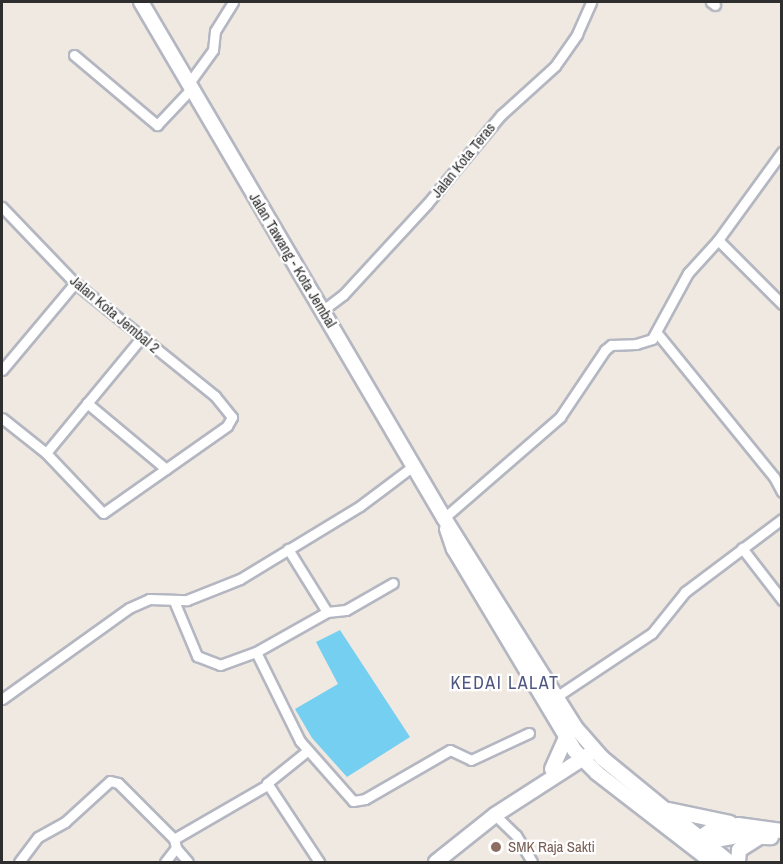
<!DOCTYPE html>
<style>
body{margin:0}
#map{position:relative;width:783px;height:864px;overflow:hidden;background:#efe9e1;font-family:"Archivo Narrow",sans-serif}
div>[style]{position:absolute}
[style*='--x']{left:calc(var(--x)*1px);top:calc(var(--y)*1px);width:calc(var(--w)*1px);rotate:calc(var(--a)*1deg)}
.water>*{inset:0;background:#75cff0}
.roads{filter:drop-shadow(2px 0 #b4b7c1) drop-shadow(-2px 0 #b4b7c1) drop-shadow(0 2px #b4b7c1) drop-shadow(0 -2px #b4b7c1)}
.minor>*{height:9px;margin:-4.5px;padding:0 4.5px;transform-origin:4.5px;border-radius:4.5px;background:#fff}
.secondary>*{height:14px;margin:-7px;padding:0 7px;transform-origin:7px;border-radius:7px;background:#fff}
.dots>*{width:16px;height:16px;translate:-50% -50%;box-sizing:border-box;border:3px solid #fff;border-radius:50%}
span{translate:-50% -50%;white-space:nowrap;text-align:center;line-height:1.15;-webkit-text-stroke:4.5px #fff;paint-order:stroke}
.street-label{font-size:15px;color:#2e2e2e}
.education-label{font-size:15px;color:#785e54}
.left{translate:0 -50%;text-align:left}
.quarter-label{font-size:18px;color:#4d5680;letter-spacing:1.5px}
.frame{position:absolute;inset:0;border:3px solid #2e2e2e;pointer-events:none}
</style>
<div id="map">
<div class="water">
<i style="clip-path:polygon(340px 630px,410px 737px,347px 777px,312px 738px,295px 709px,338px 684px,316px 642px)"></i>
</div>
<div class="roads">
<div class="minor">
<i style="--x:711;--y:2;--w:5;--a:37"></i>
<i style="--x:74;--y:55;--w:109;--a:40.1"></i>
<i style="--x:157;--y:125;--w:51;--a:-46.6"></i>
<i style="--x:189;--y:83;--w:41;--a:-54"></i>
<i style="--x:213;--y:50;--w:19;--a:-84"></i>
<i style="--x:215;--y:31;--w:34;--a:-58"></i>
<i style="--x:2;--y:207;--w:105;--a:46.2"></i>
<i style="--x:75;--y:283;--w:180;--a:38.9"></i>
<i style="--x:215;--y:396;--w:27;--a:51"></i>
<i style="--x:232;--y:417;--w:10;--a:119"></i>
<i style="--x:227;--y:426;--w:151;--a:144.9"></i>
<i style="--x:103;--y:513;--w:83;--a:-133.5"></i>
<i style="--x:46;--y:453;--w:56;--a:-141.5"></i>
<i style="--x:718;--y:240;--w:91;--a:45"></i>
<i style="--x:323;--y:310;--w:25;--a:-37"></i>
<i style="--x:343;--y:295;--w:124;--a:-47.3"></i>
<i style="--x:427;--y:204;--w:116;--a:-50.3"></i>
<i style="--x:501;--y:115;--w:73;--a:-42.2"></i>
<i style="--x:555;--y:66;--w:39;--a:-55"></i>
<i style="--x:577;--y:34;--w:35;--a:-66"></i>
<i style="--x:657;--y:333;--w:186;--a:50.9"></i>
<i style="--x:774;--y:477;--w:17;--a:62"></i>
<i style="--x:2;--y:370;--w:114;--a:-50"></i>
<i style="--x:87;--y:403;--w:103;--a:39.9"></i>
<i style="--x:46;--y:453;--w:151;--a:-50.4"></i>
<i style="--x:444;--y:518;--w:154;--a:-41"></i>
<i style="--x:560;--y:417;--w:81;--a:-56.1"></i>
<i style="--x:605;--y:350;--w:8;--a:-40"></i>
<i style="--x:611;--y:345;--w:25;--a:-2"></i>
<i style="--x:636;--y:344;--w:17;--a:-17"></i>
<i style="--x:652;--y:339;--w:75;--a:-61.4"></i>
<i style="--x:688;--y:273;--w:45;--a:-47.7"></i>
<i style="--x:718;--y:240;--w:109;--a:-54"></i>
<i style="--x:742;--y:548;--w:66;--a:52.4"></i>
<i style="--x:288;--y:549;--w:74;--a:58.2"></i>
<i style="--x:174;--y:601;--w:60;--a:67.3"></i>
<i style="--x:197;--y:656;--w:25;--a:21"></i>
<i style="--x:220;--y:665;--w:38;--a:-20"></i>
<i style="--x:256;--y:652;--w:81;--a:-29.4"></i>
<i style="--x:327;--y:612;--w:19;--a:-6"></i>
<i style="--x:346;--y:610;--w:54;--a:-29.9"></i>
<i style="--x:256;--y:652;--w:99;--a:63.7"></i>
<i style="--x:300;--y:741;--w:80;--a:48.5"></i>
<i style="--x:353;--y:801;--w:12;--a:-9"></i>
<i style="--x:365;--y:799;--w:98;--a:-30"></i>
<i style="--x:450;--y:750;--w:23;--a:25"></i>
<i style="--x:471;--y:760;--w:64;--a:-25"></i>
<i style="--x:556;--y:697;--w:115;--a:-33.7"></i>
<i style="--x:652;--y:633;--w:53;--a:-51.2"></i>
<i style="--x:685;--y:592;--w:121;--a:-37"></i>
<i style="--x:2;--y:699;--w:156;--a:-35.6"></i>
<i style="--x:129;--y:608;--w:22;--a:-24"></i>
<i style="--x:149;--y:599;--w:38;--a:2"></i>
<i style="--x:187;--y:600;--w:57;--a:-21.6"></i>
<i style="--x:240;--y:579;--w:140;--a:-31.3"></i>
<i style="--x:360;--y:506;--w:66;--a:-37"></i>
<i style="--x:307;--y:751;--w:51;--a:141.3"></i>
<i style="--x:267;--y:783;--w:95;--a:56.6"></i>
<i style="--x:495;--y:815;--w:29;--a:44"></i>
<i style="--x:516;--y:835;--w:31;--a:59"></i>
<i style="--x:174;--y:839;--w:9;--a:77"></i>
<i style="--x:176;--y:848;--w:18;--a:49"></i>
<i style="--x:19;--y:862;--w:31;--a:-53"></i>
<i style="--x:38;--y:837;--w:31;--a:-29"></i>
<i style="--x:65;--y:822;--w:61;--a:-42.3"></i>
<i style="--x:110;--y:781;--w:8;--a:14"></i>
<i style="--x:118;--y:783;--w:79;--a:45"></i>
<i style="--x:174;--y:839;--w:108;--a:-30.1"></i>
<i style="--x:165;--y:862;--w:18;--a:-52"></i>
</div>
<div class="secondary">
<i style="--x:141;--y:2;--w:598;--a:59.58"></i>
<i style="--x:444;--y:518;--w:247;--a:57.9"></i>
<i style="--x:575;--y:727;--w:41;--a:48.9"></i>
<i style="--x:602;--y:758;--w:164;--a:39.3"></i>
<i style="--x:447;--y:529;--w:21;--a:71"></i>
<i style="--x:454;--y:549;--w:235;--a:59.1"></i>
<i style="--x:575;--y:751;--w:31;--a:45"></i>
<i style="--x:597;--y:773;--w:145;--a:37.7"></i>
<i style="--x:552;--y:769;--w:35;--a:-66"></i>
<i style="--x:669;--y:810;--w:62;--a:12"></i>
<i style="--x:710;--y:841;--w:28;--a:-10"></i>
<i style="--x:738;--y:836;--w:33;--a:2"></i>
<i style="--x:694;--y:842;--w:21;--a:-35"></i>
<i style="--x:711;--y:830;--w:27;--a:-10"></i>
<i style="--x:738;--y:825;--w:44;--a:7.8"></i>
<i style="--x:436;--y:862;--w:75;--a:-38.5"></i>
<i style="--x:495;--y:815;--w:111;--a:-32.8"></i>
<i style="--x:738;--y:862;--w:12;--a:-85"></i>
<i style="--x:739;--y:850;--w:22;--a:-32"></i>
</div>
</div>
<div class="dots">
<i style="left:496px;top:847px;background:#8d6e63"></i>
</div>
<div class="street-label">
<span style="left:463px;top:160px;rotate:-51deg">Jalan Kota Teras</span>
<span style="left:293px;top:260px;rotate:59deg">Jalan Tawang - Kota Jembal</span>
<span style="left:115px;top:314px;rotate:40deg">Jalan Kota Jembal 2</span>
</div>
<div class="education-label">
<span class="left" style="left:508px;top:847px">SMK Raja Sakti</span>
</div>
<div class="quarter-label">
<span style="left:505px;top:683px">KEDAI LALAT</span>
</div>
<div class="frame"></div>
</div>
